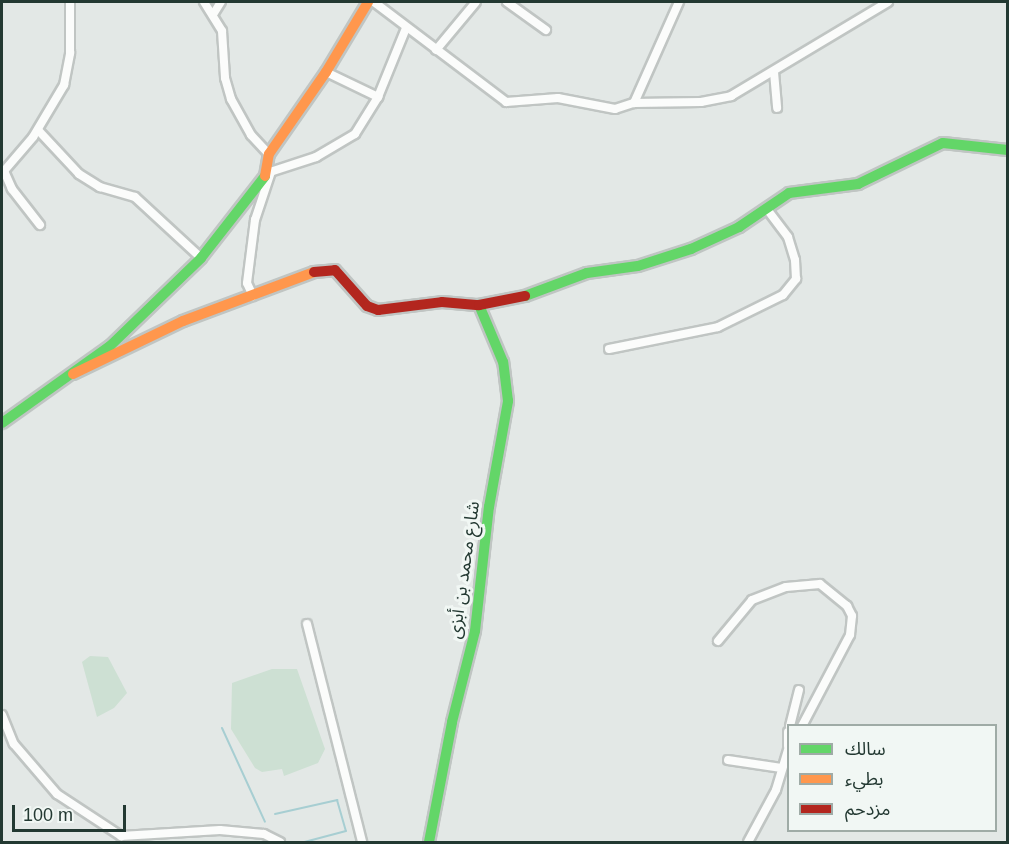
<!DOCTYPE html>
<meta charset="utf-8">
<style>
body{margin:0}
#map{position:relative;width:1009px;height:844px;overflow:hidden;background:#e3e8e6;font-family:Helvetica,"Noto Sans Arabic",sans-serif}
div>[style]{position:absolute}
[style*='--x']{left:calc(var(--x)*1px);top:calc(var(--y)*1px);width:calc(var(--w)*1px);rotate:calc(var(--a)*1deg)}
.green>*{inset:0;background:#cde0d3}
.stream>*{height:2px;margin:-1px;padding:0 1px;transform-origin:1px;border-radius:1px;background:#a7ced2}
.roads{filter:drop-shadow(2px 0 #c0c5c3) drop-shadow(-2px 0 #c0c5c3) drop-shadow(0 2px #c0c5c3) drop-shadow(0 -2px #c0c5c3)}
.street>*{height:8px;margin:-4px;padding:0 4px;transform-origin:4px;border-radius:4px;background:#fbfcfb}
.fast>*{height:10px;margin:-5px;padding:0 5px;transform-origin:5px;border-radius:5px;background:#63d668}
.slow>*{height:10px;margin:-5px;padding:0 5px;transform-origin:5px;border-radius:5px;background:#ff974d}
.jam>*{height:10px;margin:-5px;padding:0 5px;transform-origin:5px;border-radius:5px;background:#b3261e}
span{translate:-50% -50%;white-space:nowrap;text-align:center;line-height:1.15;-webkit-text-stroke:6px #f1f7f4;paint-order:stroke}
.street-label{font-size:18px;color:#233932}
.frame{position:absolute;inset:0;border:3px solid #233932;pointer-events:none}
.legend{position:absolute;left:787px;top:724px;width:210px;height:108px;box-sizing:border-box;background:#f1f7f4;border:2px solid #9faba6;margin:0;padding:8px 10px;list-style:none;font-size:18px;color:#233932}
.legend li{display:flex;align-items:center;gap:12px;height:30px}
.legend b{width:30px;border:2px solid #9faba6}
.scale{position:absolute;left:12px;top:805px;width:114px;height:27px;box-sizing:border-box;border:3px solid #233932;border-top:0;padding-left:8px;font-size:18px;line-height:21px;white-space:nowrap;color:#233932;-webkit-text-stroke:4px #f1f7f4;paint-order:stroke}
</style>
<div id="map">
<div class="green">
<i style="clip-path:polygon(90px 656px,108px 657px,127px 693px,114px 708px,97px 717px,82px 662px)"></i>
<i style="clip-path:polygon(272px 669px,297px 669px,325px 749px,318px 763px,284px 776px,282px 769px,262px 772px,255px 768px,231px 729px,232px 683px)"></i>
</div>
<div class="stream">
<i style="--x:222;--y:728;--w:103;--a:65.4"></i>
<i style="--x:275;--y:814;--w:64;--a:-12.7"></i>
<i style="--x:337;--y:800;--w:32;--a:74"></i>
<i style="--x:346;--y:831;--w:43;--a:165.3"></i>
</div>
<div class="roads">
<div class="street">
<i style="--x:204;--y:2;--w:34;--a:58"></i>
<i style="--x:222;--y:31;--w:47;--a:86.3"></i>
<i style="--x:225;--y:78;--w:22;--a:74"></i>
<i style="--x:231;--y:99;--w:41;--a:60.9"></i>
<i style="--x:251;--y:135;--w:26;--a:47"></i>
<i style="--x:374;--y:2;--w:166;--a:37.1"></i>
<i style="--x:506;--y:102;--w:52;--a:-4.4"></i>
<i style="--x:558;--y:98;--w:58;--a:10.9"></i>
<i style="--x:615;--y:109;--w:20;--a:-18"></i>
<i style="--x:634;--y:103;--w:111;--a:-66"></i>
<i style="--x:507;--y:2;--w:48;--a:35.7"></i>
<i style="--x:214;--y:13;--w:13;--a:-58"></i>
<i style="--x:436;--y:50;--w:62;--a:-50.2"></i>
<i style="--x:326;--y:72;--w:58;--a:25.7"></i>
<i style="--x:774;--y:72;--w:36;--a:85"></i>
<i style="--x:634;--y:103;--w:67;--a:-0.9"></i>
<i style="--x:701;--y:102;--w:31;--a:-11"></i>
<i style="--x:731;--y:96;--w:183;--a:-30.9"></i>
<i style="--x:38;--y:130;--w:60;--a:47"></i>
<i style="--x:79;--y:174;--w:25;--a:32"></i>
<i style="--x:100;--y:187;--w:36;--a:16"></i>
<i style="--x:135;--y:197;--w:90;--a:42.7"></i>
<i style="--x:267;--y:173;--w:52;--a:-18.1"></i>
<i style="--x:316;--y:157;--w:45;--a:-30.5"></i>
<i style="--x:355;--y:134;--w:44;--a:-58.1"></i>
<i style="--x:378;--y:97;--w:74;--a:-67.9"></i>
<i style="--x:40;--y:225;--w:46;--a:-127.9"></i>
<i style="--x:12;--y:189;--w:20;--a:-114"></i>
<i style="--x:4;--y:171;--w:45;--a:-49.5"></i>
<i style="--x:33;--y:137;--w:61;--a:-59.2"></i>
<i style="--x:64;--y:85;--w:33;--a:-79"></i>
<i style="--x:70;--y:53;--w:51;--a:-90"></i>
<i style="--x:253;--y:296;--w:14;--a:-115"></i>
<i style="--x:247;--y:283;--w:64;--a:-82.8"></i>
<i style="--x:255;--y:220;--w:51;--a:-71.6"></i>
<i style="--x:609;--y:349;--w:111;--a:-11.4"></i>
<i style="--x:718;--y:327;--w:72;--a:-26.2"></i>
<i style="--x:783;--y:295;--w:21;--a:-51"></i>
<i style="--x:796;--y:279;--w:19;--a:-93"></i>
<i style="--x:795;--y:260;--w:24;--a:-107"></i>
<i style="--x:788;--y:237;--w:35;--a:-127"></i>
<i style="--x:307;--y:624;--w:225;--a:75.8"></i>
<i style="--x:718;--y:641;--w:53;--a:-50.3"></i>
<i style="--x:752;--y:600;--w:36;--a:-21"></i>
<i style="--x:786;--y:587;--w:34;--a:-5"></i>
<i style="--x:820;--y:584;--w:35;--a:39"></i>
<i style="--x:847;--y:606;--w:11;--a:63"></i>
<i style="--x:852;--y:616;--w:19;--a:96"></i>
<i style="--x:850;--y:635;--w:103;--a:117.8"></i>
<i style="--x:2;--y:715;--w:31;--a:68"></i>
<i style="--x:14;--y:744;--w:66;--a:49.3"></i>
<i style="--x:57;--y:794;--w:77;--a:33.3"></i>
<i style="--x:121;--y:836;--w:99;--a:-3.5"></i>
<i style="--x:220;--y:830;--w:44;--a:5.2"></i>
<i style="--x:264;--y:834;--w:18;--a:27"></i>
<i style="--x:790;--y:726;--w:37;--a:-76"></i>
<i style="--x:788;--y:732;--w:14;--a:90"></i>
<i style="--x:728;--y:760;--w:54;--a:8.6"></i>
<i style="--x:748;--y:842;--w:59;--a:-61.7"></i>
<i style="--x:776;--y:790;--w:42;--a:-73.3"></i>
</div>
<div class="fast">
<i style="--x:525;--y:296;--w:66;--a:-20.4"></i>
<i style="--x:587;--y:273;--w:51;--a:-7.8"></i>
<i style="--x:638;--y:266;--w:56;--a:-17.8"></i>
<i style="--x:691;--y:249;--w:53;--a:-24.6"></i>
<i style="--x:739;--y:227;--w:60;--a:-34.2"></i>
<i style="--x:789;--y:193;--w:70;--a:-7.4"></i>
<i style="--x:858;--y:184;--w:94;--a:-25.8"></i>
<i style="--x:943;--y:143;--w:65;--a:6.1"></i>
<i style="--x:2;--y:423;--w:133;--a:-35.5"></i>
<i style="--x:110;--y:346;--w:127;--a:-44"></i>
<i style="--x:201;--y:258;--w:104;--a:-52"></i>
<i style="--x:429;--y:842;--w:122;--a:-79.1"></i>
<i style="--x:452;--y:722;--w:94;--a:-75.8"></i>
<i style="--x:475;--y:631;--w:125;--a:-83.6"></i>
<i style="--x:489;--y:507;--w:108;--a:-79.8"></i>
<i style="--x:508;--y:401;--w:39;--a:-97"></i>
<i style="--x:503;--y:362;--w:62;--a:-112.8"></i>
</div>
<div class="slow">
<i style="--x:265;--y:176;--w:22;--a:-80"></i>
<i style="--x:269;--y:154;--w:100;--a:-55.2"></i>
<i style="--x:326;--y:72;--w:82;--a:-59"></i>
<i style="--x:73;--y:374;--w:122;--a:-25.7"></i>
<i style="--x:183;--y:321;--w:140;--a:-20.5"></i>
</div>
<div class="jam">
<i style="--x:314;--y:272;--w:21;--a:-5"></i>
<i style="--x:335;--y:270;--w:48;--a:48.4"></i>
<i style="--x:367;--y:306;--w:12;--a:20"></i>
<i style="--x:378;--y:310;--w:64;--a:-7.1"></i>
<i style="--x:442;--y:302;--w:37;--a:5"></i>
<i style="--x:479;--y:305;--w:47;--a:-11.1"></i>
</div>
</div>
<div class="street-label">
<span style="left:464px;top:570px;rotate:-82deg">شارع محمد بن أبزى</span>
</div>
<div class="frame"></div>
<ul class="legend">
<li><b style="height:8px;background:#63d668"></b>سالك</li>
<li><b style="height:8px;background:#ff974d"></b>بطيء</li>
<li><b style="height:8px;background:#b3261e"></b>مزدحم</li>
</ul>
<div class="scale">100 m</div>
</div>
